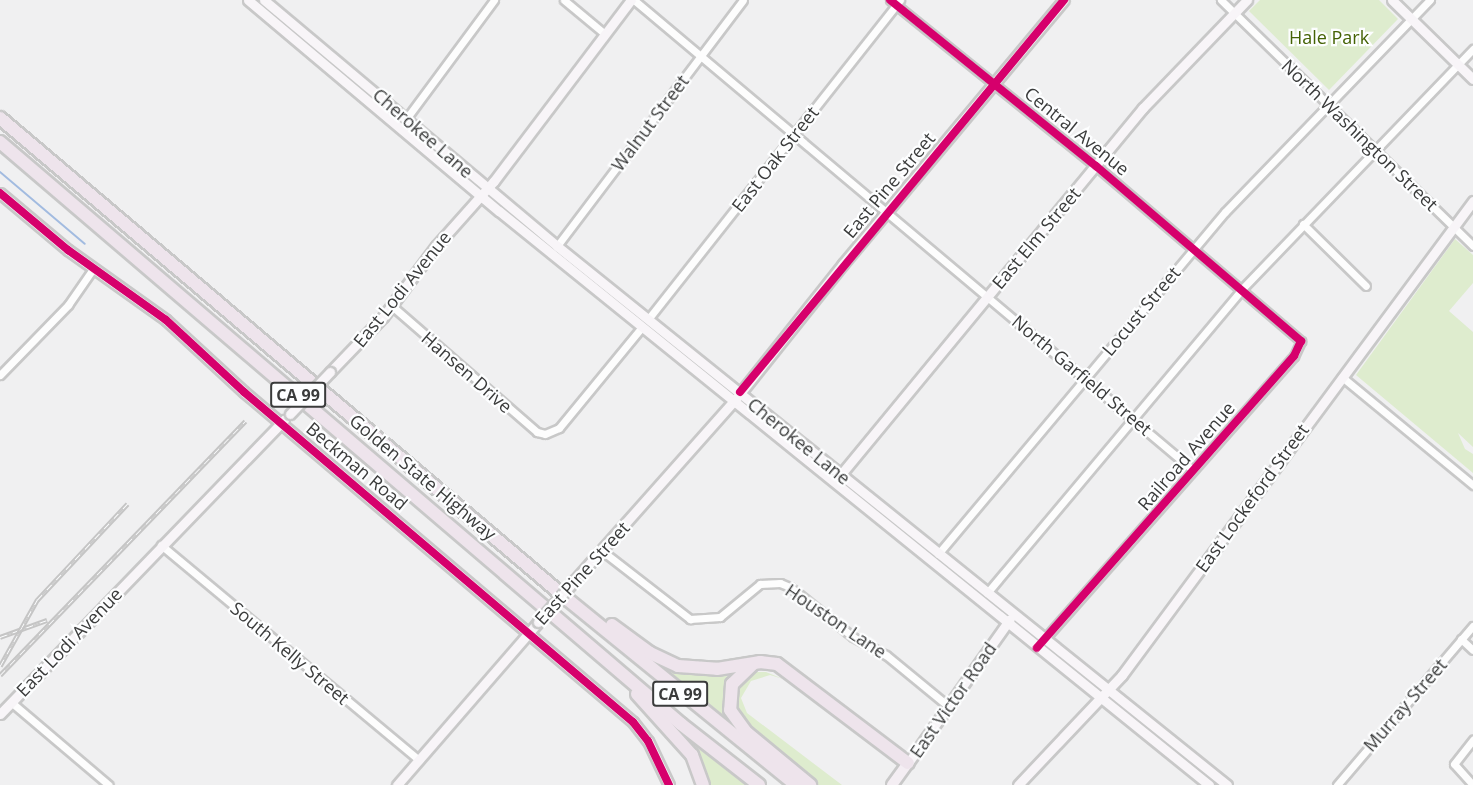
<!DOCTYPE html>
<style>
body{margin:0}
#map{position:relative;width:1473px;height:785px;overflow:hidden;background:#f0f0f1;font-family:"Open Sans",sans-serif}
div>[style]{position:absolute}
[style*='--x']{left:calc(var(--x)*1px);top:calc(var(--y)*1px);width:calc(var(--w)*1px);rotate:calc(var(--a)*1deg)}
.green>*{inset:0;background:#deecce}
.stream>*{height:2px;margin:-1px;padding:0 1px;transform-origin:1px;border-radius:1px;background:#a2bbe0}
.roads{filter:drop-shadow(2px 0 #c8c8c8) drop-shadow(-2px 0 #c8c8c8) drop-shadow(0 2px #c8c8c8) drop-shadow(0 -2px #c8c8c8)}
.street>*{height:7px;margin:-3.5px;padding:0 3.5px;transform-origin:3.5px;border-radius:3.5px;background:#fdfdfd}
.secondary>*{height:9px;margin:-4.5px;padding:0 4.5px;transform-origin:4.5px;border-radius:4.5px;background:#f8f5f8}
.primary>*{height:10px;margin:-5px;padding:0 5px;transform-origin:5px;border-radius:5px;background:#f4eef3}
.highway>*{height:12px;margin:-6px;padding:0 6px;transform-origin:6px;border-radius:6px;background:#eee4ec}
.rail>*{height:4.5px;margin-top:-2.25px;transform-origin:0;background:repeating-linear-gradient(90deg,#fdfeff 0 7px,#c5c5c5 0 14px);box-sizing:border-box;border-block:2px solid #c5c5c5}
.bridges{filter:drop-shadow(2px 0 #c8c8c8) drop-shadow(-2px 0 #c8c8c8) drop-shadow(0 2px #c8c8c8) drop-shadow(0 -2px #c8c8c8)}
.secondary-bridge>*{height:9px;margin:-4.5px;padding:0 4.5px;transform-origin:4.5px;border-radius:4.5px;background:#f8f5f8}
.cycleway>*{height:8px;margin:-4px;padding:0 4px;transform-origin:4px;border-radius:4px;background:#d6006c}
span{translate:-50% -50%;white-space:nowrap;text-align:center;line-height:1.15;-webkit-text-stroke:4.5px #fdfeff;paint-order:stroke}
.shield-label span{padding:2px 4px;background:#fdfeff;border:2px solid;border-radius:4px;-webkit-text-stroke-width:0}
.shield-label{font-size:16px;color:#3a3b3b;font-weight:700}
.park-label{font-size:18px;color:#446204}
.street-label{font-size:18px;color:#3a3b3b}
</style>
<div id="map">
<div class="green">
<i style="clip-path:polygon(1260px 0,1379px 0,1398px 19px,1329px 90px,1249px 11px)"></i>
<i style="clip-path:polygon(1455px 239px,1473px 255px,1473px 283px,1449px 311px,1473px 332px,1473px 447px,1458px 433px,1465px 449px,1473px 454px,1473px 473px,1356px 375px)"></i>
<i style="clip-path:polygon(665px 665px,725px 673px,729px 680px,724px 705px,743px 736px,663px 668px)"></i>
<i style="clip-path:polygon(756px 672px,766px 672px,783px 679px,770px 675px,751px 681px,741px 698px,747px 713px,842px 785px,819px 785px,745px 724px,737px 713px,736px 691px)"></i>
<i style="clip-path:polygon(699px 749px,750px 785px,709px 785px,697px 753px)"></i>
</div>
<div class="stream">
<i style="--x:0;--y:172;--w:111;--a:40.3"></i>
</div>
<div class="roads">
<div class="street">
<i style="--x:564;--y:0;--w:53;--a:39.7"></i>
<i style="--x:634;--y:0;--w:730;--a:40.06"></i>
<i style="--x:890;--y:0;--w:265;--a:38.9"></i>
<i style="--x:1096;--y:166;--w:270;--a:40.5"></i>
<i style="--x:1301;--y:341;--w:17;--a:115"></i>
<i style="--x:1294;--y:356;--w:381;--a:131.4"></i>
<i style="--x:1221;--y:0;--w:352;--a:44.3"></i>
<i style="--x:406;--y:119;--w:148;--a:-53.5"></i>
<i style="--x:1303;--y:224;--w:88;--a:44.5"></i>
<i style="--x:557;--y:246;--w:308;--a:-52.9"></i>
<i style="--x:392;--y:306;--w:192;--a:41"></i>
<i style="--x:537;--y:432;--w:8;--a:14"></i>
<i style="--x:545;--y:434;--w:15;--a:-23"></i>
<i style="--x:559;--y:428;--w:131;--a:-50.6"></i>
<i style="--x:649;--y:318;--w:405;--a:-51.7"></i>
<i style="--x:0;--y:375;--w:98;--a:-45.8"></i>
<i style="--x:68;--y:305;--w:44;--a:-55.2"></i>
<i style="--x:1342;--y:377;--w:170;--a:39.5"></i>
<i style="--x:161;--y:545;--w:336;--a:39.8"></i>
<i style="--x:601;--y:550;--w:113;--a:37.8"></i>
<i style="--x:690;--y:619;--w:30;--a:-4"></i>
<i style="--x:720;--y:617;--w:52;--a:-39.5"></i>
<i style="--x:760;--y:584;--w:20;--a:-3"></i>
<i style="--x:780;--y:583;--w:11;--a:22"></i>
<i style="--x:790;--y:587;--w:80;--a:38.4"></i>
<i style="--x:853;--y:637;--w:38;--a:29"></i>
<i style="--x:886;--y:655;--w:80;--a:39.4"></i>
<i style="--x:938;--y:554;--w:446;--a:-50"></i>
<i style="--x:1225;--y:212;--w:295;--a:-46"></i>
<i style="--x:987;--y:593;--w:395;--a:-50"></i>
<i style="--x:1241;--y:290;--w:335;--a:-46.1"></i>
<i style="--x:1461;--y:639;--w:16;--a:43"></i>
<i style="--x:11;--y:702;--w:128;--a:40.3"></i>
<i style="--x:1337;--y:785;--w:209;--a:-49.5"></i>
<i style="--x:1473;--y:785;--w:28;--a:-132"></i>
<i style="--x:1454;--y:764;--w:31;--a:-52"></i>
</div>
<div class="secondary">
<i style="--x:248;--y:0;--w:328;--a:40.1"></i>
<i style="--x:499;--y:211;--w:913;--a:38.95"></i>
<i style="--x:264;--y:0;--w:383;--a:40"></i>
<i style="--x:557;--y:246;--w:860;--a:38.82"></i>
<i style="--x:1392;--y:0;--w:113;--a:44.3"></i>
<i style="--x:0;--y:193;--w:89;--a:40"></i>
<i style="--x:68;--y:250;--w:120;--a:35.5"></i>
<i style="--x:166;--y:320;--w:106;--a:42.7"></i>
<i style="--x:244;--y:392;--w:510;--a:40.31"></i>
<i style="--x:633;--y:722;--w:24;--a:52"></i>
<i style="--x:648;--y:741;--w:49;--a:64.5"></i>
<i style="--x:330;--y:372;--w:76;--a:-46.1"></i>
<i style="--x:383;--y:317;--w:89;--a:-53.3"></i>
<i style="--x:436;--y:246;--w:87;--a:-48.3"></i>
<i style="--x:494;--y:181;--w:227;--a:-52.9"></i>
<i style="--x:837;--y:479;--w:481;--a:-50.5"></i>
<i style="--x:1143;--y:108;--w:150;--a:-46.1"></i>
<i style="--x:574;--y:581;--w:241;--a:-48.4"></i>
<i style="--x:734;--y:401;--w:175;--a:-51.5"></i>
<i style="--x:843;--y:264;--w:344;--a:-50.1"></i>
<i style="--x:0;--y:714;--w:409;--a:-46"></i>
<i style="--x:908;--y:763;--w:176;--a:-54.7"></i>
<i style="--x:397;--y:785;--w:216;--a:-49.1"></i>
<i style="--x:1018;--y:785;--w:151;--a:-46.6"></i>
<i style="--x:1122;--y:675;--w:590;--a:-53.48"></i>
</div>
<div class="primary">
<i style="--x:892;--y:785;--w:27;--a:-54"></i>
</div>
<div class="highway">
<i style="--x:0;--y:118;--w:744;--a:40.31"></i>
<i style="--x:567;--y:599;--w:295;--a:39.1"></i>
<i style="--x:0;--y:142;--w:896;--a:40.52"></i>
<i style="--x:681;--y:724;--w:99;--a:38"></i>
<i style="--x:612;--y:625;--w:47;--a:36.4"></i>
<i style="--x:650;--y:653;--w:31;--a:25"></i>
<i style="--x:678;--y:666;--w:39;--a:4"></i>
<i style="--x:717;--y:669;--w:44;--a:-9.2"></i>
<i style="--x:760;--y:662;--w:17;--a:7"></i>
<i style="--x:777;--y:664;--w:164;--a:37.1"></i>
<i style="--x:753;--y:664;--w:29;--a:136"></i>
<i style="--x:732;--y:684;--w:26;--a:94"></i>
<i style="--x:730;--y:710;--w:29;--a:54"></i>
<i style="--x:747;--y:733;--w:82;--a:39.5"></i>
<i style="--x:637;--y:694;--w:82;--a:48"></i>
<i style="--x:692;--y:755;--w:32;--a:70"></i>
</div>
</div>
<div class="rail">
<i style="--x:0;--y:637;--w:50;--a:-19.9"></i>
<i style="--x:0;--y:666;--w:76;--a:-60.7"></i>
<i style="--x:37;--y:600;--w:132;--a:-46.8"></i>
<i style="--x:0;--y:675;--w:353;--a:-46"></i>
</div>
<div class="bridges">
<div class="secondary-bridge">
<i style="--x:290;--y:414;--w:58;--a:-46.4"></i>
<i style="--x:538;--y:622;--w:55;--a:-48.7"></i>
</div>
</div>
<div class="cycleway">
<i style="--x:890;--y:0;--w:265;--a:38.9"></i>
<i style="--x:1096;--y:166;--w:270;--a:40.5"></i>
<i style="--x:1301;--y:341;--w:17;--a:115"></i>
<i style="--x:1294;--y:356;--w:389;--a:131.4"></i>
<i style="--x:0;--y:193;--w:89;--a:40"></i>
<i style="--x:68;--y:250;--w:120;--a:35.5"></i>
<i style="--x:166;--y:320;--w:106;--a:42.7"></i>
<i style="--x:244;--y:392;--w:510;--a:40.31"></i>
<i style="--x:633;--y:722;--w:24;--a:52"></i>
<i style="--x:648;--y:741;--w:49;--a:64.5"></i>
<i style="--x:740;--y:392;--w:509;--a:-50.43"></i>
</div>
<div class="shield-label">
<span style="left:298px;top:395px">CA 99</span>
<span style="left:680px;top:694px">CA 99</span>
</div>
<div class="park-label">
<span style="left:1329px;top:37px">Hale Park</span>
</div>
<div class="street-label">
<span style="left:650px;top:123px;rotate:-53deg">Walnut Street</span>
<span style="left:1077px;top:131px;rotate:39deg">Central Avenue</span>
<span style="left:423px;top:133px;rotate:41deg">Cherokee Lane</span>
<span style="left:1360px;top:135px;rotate:44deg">North Washington Street</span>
<span style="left:775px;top:159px;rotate:-52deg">East Oak Street</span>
<span style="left:889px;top:185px;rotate:-50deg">East Pine Street</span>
<span style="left:1036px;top:238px;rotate:-50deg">East Elm Street</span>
<span style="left:402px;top:289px;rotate:-51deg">East Lodi Avenue</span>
<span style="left:1141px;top:311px;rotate:-50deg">Locust Street</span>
<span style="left:467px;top:372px;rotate:41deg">Hansen Drive</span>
<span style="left:1082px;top:375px;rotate:40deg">North Garfield Street</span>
<span style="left:799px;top:441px;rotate:39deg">Cherokee Lane</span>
<span style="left:1186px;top:456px;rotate:-49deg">Railroad Avenue</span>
<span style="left:357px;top:466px;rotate:40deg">Beckman Road</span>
<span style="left:423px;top:477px;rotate:40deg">Golden State Highway</span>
<span style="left:1252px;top:498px;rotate:-54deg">East Lockeford Street</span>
<span style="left:582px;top:573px;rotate:-48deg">East Pine Street</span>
<span style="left:836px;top:621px;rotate:34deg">Houston Lane</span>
<span style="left:69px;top:642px;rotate:-46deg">East Lodi Avenue</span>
<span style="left:290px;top:653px;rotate:40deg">South Kelly Street</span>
<span style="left:953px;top:700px;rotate:-55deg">East Victor Road</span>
<span style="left:1405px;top:705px;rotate:-49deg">Murray Street</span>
</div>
</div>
